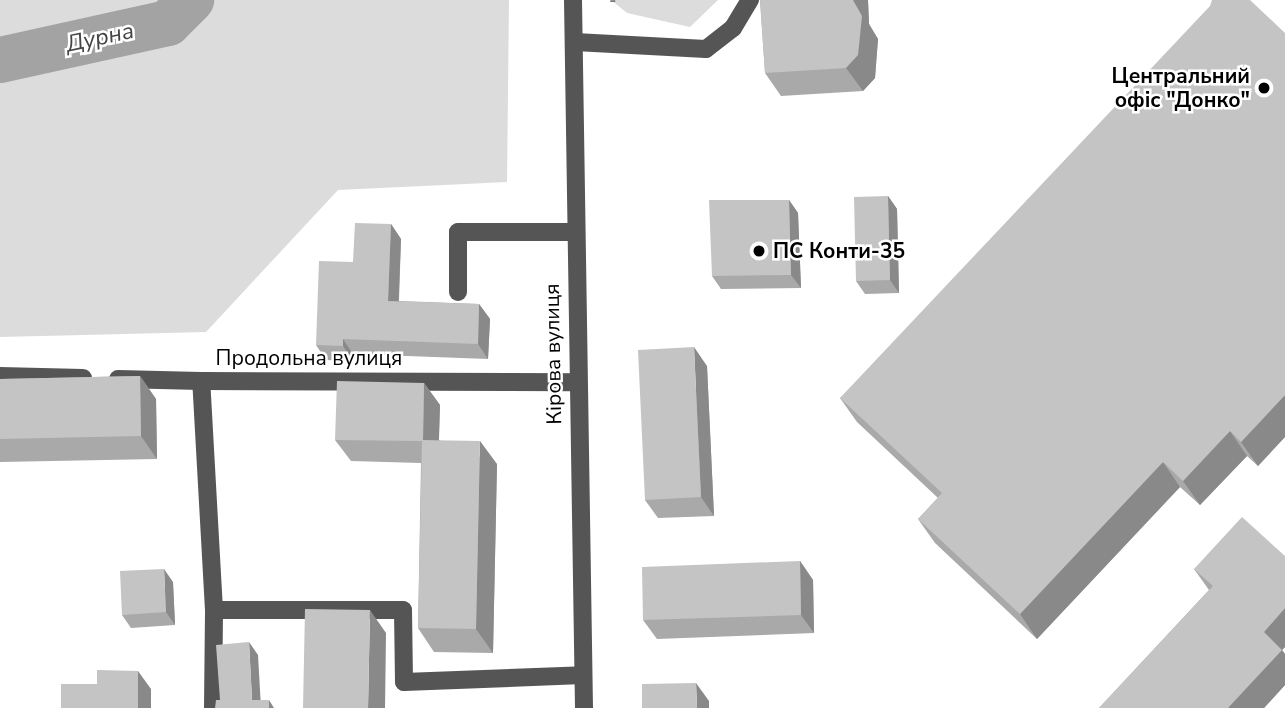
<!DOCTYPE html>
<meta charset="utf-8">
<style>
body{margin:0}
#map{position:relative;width:1285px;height:708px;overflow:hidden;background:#fff;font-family:"Nunito Sans",sans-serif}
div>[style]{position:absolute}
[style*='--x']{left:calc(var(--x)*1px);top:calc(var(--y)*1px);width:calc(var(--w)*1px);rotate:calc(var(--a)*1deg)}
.green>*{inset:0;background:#dcdcdc}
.river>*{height:46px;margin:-23px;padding:0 23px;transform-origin:23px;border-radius:23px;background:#a3a3a3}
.path>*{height:4.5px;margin-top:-2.25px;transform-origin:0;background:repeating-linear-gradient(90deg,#777 0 2px,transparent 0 5.5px)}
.minor>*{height:18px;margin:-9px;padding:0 9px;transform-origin:9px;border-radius:9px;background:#555}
.wall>*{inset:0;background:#a9a9a9}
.shaded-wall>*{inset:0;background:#898989}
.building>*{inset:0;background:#c4c4c4}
.dots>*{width:19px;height:19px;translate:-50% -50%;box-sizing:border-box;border:4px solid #fff;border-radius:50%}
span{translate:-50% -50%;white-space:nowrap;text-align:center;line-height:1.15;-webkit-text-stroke:5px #fff;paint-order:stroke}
.poi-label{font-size:21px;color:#000;font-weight:700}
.right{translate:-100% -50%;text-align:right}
.left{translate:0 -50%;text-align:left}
.street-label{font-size:21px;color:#000}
.water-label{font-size:23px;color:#444;font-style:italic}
</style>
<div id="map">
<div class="green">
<i style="clip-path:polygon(0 0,509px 0,507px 182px,338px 190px,206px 332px,0 337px)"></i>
<i style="clip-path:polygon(611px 0,718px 0,690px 27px,627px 13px)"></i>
</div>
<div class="river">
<i style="--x:0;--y:60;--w:172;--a:-12.4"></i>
<i style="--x:168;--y:23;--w:33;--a:-45"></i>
</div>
<div class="path">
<i style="--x:613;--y:0;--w:2;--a:90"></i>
</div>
<div class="minor">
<i style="--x:573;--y:0;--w:708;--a:89.11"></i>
<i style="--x:575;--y:42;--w:131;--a:3.1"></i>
<i style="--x:706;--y:49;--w:34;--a:-38"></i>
<i style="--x:733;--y:28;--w:33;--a:-59"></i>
<i style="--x:458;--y:292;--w:60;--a:-90"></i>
<i style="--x:458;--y:232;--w:116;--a:0"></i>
<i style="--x:0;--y:376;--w:83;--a:1.4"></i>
<i style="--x:118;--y:379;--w:83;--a:1.4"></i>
<i style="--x:214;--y:610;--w:189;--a:0"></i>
<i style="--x:403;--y:610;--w:72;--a:89.2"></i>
<i style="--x:404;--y:682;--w:179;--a:-2.2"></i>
<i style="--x:213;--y:708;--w:98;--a:-89.4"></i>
<i style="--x:214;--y:610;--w:229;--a:-93.2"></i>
<i style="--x:201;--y:381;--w:375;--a:0.2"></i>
</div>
<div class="wall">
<i style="clip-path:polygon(760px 0,868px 0,869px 24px,878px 39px,875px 78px,863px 91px,781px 96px,765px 73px)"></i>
<i style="clip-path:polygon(1285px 33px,1285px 437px,1258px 466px,1247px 456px,1200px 505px,1180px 487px,1037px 639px,935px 543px,918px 519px,938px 498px,857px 422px,840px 398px)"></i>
<i style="clip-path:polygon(888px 196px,897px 209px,899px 293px,865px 294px,856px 281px)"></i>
<i style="clip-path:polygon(789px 200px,798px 213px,801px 288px,721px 289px,712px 276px)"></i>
<i style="clip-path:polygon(391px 224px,401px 239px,399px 301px,479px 304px,490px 319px,488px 359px,353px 354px,353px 361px,326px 360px,316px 345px,353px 262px)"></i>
<i style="clip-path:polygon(707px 366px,714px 516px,658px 518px,645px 500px)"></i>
<i style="clip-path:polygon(140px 376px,156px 399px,157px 459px,0 462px,0 379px)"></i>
<i style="clip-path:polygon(424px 383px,440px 405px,439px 440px,497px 464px,493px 653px,434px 652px,418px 628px,421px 463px,351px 461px,335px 440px)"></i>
<i style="clip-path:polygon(1285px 556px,1285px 647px,1282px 650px,1285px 654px,1285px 685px,1264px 708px,1099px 708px,1209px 590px,1194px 569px)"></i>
<i style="clip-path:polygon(800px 561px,813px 580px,814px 633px,657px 639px,643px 620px)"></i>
<i style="clip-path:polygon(173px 582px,175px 625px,131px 628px,122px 615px)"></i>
</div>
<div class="shaded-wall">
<i style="clip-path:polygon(853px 0,868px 0,869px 24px,878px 39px,875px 78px,863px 91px,846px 68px)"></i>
<i style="clip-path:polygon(888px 196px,897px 209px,899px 293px,890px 280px)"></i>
<i style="clip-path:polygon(789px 200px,798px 213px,801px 288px,791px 275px)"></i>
<i style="clip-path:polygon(391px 224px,401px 239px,398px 316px,388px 301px)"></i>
<i style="clip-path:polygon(479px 304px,490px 319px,488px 359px,478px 344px)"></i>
<i style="clip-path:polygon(343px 339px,353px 354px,353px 361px,343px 346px)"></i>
<i style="clip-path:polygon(694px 347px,707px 366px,714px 516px,701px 497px)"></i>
<i style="clip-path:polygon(140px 376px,156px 399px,157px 459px,141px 436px)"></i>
<i style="clip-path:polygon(424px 383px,440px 405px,438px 463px,423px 441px)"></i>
<i style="clip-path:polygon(1285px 395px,1285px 437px,1258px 466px,1241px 442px)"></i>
<i style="clip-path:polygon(1230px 431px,1247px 456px,1200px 505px,1183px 481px)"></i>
<i style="clip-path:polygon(480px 441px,497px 464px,493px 653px,476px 629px)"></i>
<i style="clip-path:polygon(1163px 462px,1180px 487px,1037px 639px,1020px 614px)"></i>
<i style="clip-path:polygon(800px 561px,813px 580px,814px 633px,801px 615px)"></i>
<i style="clip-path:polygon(164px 569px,173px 582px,175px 625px,166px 612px)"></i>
<i style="clip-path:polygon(1285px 608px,1285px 647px,1282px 650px,1285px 654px,1285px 685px,1264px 708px,1228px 708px,1264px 632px)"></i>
<i style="clip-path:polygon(370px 610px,386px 633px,385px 708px,368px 708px)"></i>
<i style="clip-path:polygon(249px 642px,258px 655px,261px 708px,252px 700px)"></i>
<i style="clip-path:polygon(138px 671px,151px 689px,151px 708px,138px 708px)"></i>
<i style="clip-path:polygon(696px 683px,709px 701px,709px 708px,697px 708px)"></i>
<i style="clip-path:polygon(269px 700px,274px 708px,269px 708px)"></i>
</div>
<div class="building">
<i style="clip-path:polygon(760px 0,853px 0,862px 16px,858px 55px,846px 68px,765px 73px)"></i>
<i style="clip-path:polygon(1212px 0,1250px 0,1285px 33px,1285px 395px,1241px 442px,1230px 431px,1183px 481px,1163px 462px,1020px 614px,918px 519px,942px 493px,840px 398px,1210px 6px)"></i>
<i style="clip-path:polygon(888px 196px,890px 280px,856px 281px,854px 197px)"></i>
<i style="clip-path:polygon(709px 200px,789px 200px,791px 275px,712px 276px)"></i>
<i style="clip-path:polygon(355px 223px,391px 224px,388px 301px,479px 304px,478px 344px,343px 339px,343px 346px,316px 345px,319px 261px,353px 262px)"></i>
<i style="clip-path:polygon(694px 347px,701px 497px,645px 500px,638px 350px)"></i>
<i style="clip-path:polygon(140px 376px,141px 436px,0 439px,0 379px)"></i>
<i style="clip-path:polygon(337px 381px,424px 383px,423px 440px,422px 440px,422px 441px,335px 440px)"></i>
<i style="clip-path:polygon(422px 440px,480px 441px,476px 629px,418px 628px)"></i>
<i style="clip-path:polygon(1242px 517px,1285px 556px,1285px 608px,1264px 632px,1282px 650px,1228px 708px,1099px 708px,1213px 586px,1194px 569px)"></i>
<i style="clip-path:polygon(800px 561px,801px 615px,643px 620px,642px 567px)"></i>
<i style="clip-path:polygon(164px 569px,166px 612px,122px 615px,120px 571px)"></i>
<i style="clip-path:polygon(305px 609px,370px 610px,368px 708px,303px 708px)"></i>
<i style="clip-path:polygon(249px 642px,252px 700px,269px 700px,269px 708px,215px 708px,216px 700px,220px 700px,216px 645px)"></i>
<i style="clip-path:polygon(97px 670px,138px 671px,138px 708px,61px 708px,61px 684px,97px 684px)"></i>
<i style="clip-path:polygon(696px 683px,697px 708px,642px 708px,642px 684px)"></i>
</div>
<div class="dots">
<i style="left:1264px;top:88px;background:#000"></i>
<i style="left:759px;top:251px;background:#000"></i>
</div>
<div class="poi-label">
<span class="right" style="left:1250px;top:88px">Центральний<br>офіс "Донко"</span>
<span class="left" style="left:773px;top:251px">ПС Конти-35</span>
</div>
<div class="street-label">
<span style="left:553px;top:354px;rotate:-91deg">Кірова вулиця</span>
<span style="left:309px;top:358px">Продольна вулиця</span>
</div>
<div class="water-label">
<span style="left:100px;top:38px;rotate:-12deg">Дурна</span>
</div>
</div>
